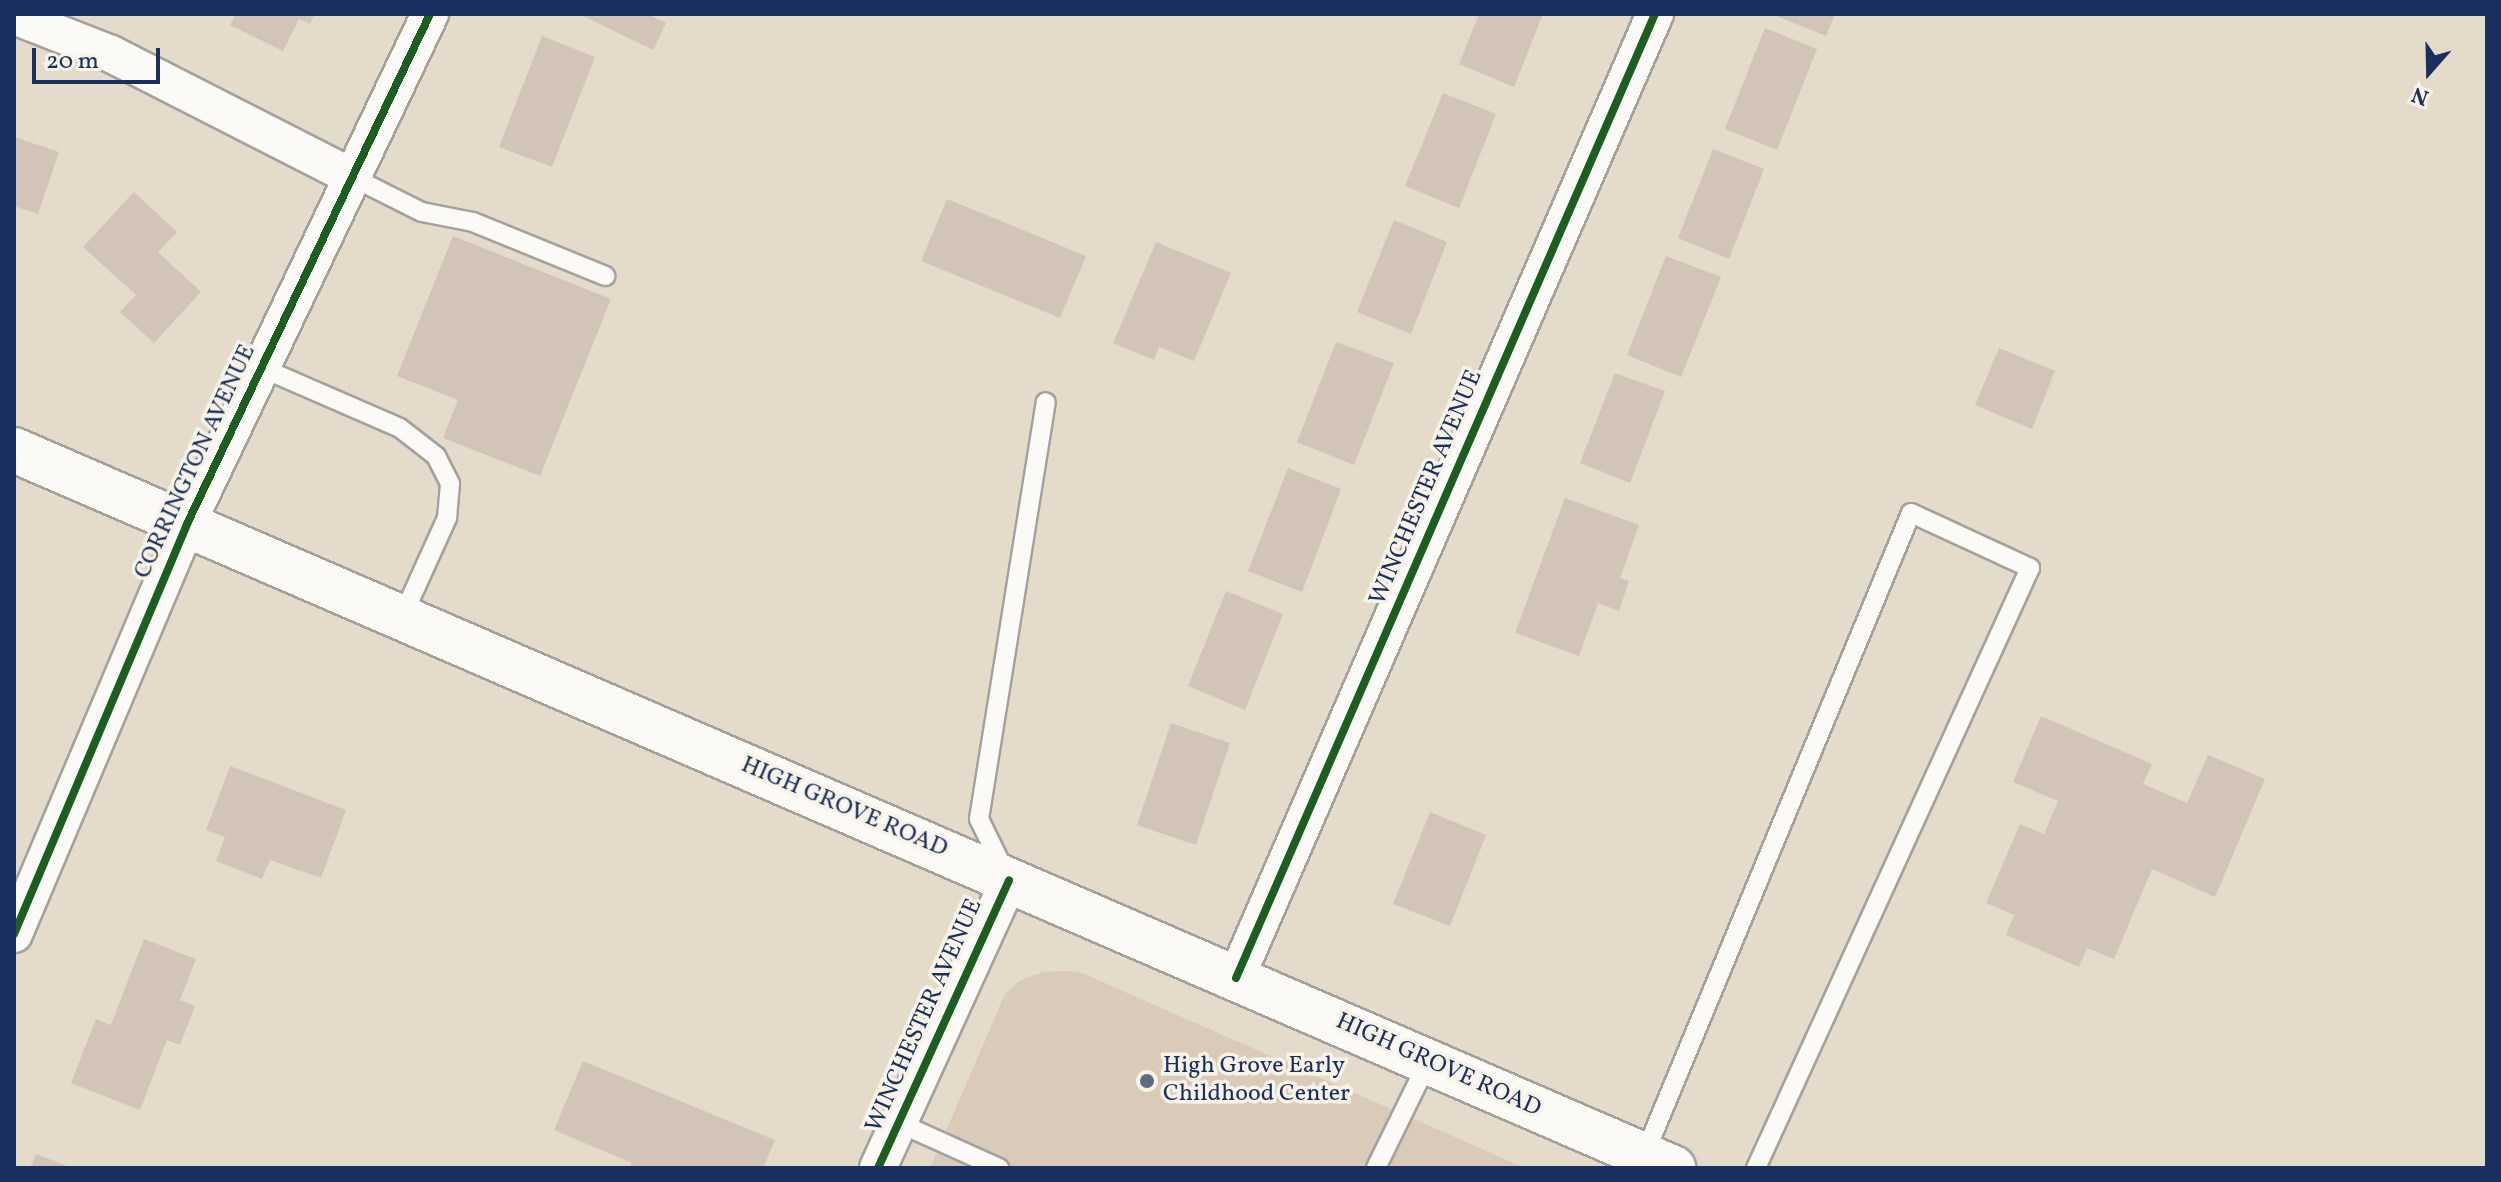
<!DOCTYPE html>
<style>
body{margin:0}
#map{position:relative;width:2501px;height:1182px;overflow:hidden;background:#e5dbca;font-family:Vollkorn,serif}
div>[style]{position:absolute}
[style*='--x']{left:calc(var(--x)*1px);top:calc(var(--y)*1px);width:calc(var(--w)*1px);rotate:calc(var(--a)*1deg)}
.built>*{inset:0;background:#d9caba}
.building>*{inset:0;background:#d2c4b6}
.roads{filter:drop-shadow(2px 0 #a4a19d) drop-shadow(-2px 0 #a4a19d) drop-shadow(0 2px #a4a19d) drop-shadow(0 -2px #a4a19d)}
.lane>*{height:18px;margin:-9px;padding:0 9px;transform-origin:9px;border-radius:9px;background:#fbfaf7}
.street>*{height:36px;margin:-18px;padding:0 18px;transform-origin:18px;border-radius:18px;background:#fbfaf7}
.secondary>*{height:44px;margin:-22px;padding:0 22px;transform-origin:22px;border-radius:22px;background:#fbfaf7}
.cycleway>*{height:8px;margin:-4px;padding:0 4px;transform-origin:4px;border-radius:4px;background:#1b5e20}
.dots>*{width:22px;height:22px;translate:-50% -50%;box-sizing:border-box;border:4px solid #f7f3e8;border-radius:50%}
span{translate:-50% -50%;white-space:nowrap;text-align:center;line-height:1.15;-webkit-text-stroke:7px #f7f3e8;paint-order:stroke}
.street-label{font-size:24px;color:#1b2f5e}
.poi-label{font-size:24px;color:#1b2f5e}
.left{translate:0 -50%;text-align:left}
.frame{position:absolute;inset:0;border:16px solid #1b2f5e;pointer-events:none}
.north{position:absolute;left:2389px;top:32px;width:80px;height:80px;-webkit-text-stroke:6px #f7f3e8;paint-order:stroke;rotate:200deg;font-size:22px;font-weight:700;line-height:32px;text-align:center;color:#1b2f5e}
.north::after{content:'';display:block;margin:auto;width:28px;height:36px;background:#1b2f5e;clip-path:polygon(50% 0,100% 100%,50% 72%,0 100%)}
.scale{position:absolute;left:32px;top:48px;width:128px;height:36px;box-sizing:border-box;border:4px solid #1b2f5e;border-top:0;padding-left:10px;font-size:24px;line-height:28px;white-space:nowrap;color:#1b2f5e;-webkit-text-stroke:6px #f7f3e8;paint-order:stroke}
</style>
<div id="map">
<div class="built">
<i style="clip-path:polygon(1066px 971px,1082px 973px,1525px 1168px,930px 1168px,1005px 994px,1019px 981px,1042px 972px)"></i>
</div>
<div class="building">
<i style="clip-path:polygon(236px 14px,315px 14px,310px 24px,299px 19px,283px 51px,230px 25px)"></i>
<i style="clip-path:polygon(579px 14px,647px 14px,666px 23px,653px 50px)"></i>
<i style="clip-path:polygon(1479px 14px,1543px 14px,1514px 87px,1459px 64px)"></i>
<i style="clip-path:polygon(1772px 14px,1835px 14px,1826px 36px)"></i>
<i style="clip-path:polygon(1765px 28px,1817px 49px,1777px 150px,1725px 129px)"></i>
<i style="clip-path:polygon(542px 36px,595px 57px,552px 167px,499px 147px)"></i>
<i style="clip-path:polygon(1443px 93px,1496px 114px,1459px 208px,1405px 186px)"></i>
<i style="clip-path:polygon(14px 137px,59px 152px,38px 214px,14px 206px)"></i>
<i style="clip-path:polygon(1713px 149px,1764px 169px,1729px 259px,1678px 238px)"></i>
<i style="clip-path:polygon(134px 192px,177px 232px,158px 252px,201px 292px,154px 343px,120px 312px,136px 295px,83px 247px)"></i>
<i style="clip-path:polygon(947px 199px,1086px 256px,1060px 318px,921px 261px)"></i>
<i style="clip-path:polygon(1394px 220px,1447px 242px,1411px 334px,1357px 312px)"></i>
<i style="clip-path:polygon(453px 236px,611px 299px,540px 476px,443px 438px,458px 400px,397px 376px)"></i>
<i style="clip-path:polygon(1156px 242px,1231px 273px,1194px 361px,1159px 347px,1154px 360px,1113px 343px)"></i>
<i style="clip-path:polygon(1666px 256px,1721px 277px,1681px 377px,1627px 355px)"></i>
<i style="clip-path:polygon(1336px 342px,1394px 363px,1354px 465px,1297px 442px)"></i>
<i style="clip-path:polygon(1999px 348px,2055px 371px,2032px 429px,1975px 405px)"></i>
<i style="clip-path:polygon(1615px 373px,1665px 391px,1630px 483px,1580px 463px)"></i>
<i style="clip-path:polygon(1288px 468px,1341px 489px,1302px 592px,1248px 571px)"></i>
<i style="clip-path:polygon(1565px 498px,1639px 525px,1620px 578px,1629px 581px,1619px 611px,1598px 603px,1579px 656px,1515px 633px)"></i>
<i style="clip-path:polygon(1226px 591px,1283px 614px,1245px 710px,1188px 686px)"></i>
<i style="clip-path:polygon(2041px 716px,2152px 764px,2143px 784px,2187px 803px,2208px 755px,2265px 779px,2215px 897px,2152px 869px,2114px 959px,2087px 948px,2079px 967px,2006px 935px,2014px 915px,1986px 903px,2020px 824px,2044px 834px,2058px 801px,2013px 782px)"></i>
<i style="clip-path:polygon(1171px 723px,1230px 743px,1196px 845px,1137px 825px)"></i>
<i style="clip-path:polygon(230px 766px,346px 810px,321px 878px,270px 860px,262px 879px,216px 861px,225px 837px,206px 830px)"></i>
<i style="clip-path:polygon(1430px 812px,1486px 835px,1450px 926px,1393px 904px)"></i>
<i style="clip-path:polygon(144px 939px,196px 959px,180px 1000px,195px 1006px,180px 1045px,167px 1040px,140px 1110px,71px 1083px,96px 1019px,111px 1025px)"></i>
<i style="clip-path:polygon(583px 1061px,775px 1140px,763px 1168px,630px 1168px,632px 1163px,554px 1130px)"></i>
<i style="clip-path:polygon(36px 1154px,72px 1168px,30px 1168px)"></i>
</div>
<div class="roads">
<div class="lane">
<i style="--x:352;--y:177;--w:78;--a:26.6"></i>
<i style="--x:422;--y:212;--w:52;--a:11.1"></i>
<i style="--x:473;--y:222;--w:143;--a:22.2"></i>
<i style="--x:262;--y:368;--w:150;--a:23.5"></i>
<i style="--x:400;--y:428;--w:46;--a:37.9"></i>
<i style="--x:436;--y:456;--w:31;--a:63"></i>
<i style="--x:450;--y:484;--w:34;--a:95"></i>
<i style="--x:447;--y:518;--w:109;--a:114.4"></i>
<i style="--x:1004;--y:870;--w:57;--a:-116.1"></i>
<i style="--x:979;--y:819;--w:422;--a:-80.9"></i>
<i style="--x:899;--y:1123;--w:110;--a:24.2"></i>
<i style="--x:1643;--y:1158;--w:698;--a:-67.44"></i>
<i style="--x:1911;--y:513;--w:131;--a:24.8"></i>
<i style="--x:2030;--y:568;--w:660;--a:114.54"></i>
<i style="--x:1376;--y:1168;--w:118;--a:-63.9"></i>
</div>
<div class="street">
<i style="--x:14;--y:16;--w:104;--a:21.4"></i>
<i style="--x:111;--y:54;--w:271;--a:27"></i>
<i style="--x:14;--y:934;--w:445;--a:-67.1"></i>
<i style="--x:187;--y:524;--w:565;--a:-64.52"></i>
<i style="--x:1236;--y:978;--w:1051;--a:-66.51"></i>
<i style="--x:878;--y:1168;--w:316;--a:-65.5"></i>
</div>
<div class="secondary">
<i style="--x:14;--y:450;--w:1808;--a:23.4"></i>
</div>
</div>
<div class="cycleway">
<i style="--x:14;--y:934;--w:445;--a:-67.1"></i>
<i style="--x:187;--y:524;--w:565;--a:-64.52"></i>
<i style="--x:1236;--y:978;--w:1051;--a:-66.51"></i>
<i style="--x:878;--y:1168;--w:316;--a:-65.5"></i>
</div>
<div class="dots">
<i style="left:1147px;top:1081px;background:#626b84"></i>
</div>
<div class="street-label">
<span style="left:196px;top:462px;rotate:-65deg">CORRINGTON AVENUE</span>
<span style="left:1427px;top:488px;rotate:-67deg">WINCHESTER AVENUE</span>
<span style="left:844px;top:808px;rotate:23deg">HIGH GROVE ROAD</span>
<span style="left:925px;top:1016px;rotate:-66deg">WINCHESTER AVENUE</span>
<span style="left:1438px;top:1066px;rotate:24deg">HIGH GROVE ROAD</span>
</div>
<div class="poi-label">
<span class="left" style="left:1163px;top:1081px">High Grove Early<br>Childhood Center</span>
</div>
<div class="frame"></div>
<div class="north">N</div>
<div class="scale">20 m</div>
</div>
